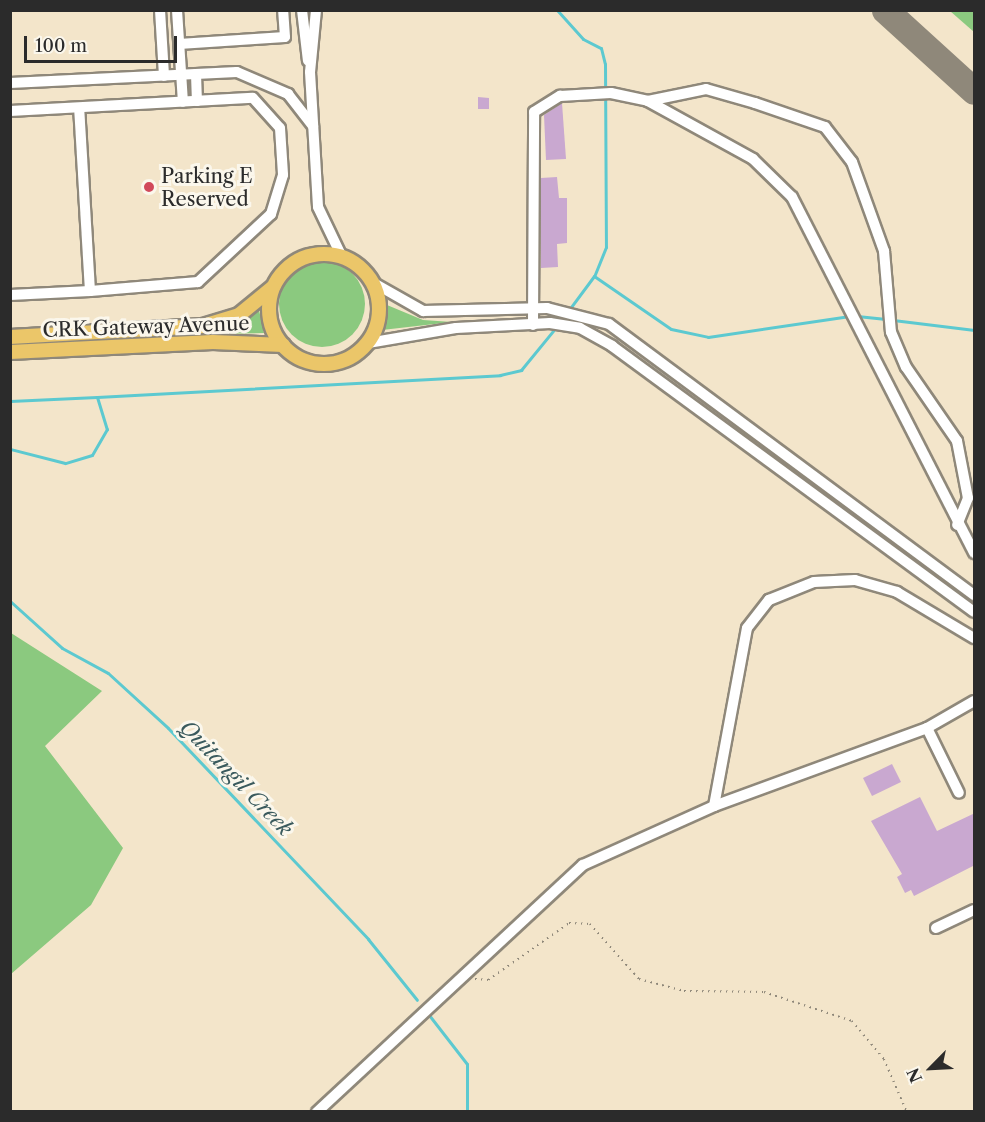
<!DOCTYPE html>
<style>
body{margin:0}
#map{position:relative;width:985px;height:1122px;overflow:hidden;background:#f3e5ca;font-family:"Libre Caslon Text",serif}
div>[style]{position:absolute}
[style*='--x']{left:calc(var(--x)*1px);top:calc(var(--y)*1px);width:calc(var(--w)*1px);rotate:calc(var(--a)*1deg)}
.green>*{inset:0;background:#8bc97f}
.round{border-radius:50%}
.stream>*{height:3px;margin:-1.5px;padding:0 1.5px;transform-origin:1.5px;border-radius:1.5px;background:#5cc9d0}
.taxiway>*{height:27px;margin:-13.5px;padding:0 13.5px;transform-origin:13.5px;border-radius:13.5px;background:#8f887a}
.building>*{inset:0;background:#c9a8d0}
.path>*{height:1.5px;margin-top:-0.75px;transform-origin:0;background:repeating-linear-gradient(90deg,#8f887a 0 1.5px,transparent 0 6px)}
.roads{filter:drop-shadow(2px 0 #8f887a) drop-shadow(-2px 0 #8f887a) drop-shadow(0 2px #8f887a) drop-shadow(0 -2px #8f887a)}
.minor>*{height:10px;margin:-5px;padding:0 5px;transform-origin:5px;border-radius:5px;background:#fff}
.major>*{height:14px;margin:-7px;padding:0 7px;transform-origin:7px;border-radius:7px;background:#ebc669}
.major>.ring{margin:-7px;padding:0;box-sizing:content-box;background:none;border:14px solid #ebc669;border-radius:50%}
.dots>*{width:16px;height:16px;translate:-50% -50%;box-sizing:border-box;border:3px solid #fbf7ec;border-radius:50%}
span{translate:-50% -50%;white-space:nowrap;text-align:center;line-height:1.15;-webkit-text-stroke:6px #fbf7ec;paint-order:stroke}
.poi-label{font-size:20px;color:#2b2b2b}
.left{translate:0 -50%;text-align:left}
.street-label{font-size:20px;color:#2b2b2b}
.water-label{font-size:21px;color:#3a5a5d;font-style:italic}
.frame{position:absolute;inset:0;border:12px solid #2b2b2b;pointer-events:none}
.north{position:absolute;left:901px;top:1038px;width:60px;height:60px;-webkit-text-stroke:4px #fbf7ec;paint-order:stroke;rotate:246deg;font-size:16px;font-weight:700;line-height:24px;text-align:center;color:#2b2b2b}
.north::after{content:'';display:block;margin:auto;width:21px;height:27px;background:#2b2b2b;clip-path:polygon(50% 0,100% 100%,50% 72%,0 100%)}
.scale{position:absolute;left:24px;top:36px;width:153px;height:27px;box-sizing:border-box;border:3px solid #2b2b2b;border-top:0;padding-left:8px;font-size:18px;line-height:21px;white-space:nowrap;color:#2b2b2b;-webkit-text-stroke:4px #fbf7ec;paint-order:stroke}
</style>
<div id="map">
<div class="green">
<i style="clip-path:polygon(950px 11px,974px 11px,974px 32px)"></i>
<i class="round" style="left:279px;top:261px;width:86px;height:86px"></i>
<i style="clip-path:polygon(387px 305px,423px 320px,452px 322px,382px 330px)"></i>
<i style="clip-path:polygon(259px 310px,264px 333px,204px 334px,241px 323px)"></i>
<i style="clip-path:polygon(11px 633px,102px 691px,45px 746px,123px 848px,91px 905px,11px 974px)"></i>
</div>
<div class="stream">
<i style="--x:557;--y:10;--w:39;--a:48"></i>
<i style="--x:583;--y:39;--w:20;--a:27"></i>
<i style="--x:601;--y:48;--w:16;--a:76"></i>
<i style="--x:605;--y:64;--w:183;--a:89.7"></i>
<i style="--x:606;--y:247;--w:31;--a:112"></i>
<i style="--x:594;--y:276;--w:44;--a:126.6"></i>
<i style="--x:594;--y:276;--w:93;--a:34.5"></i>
<i style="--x:671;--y:329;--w:38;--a:12"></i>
<i style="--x:708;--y:337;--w:145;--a:-8.4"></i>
<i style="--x:857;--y:316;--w:29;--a:6"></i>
<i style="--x:893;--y:320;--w:82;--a:7"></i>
<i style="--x:97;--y:397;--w:404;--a:-3.1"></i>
<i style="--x:500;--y:375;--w:22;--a:-13"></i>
<i style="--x:521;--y:370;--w:57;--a:-50.7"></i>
<i style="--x:10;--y:401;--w:87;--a:-2.6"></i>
<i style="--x:97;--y:397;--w:34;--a:73"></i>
<i style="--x:107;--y:429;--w:30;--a:120"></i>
<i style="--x:92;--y:455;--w:28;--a:163"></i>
<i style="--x:65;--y:463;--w:57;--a:-165.7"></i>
<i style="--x:10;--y:601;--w:70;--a:42.1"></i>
<i style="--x:62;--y:648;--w:52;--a:28.5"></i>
<i style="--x:108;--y:673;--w:81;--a:42.5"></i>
<i style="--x:168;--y:728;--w:291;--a:46.5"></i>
<i style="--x:368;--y:939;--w:78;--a:51.2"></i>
<i style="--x:429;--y:1015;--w:62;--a:52.2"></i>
<i style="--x:467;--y:1064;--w:48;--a:90"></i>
</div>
<div class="taxiway">
<i style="--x:885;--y:10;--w:120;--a:42.3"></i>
</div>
<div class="building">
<i style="clip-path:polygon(478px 97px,489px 98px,489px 109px,478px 109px)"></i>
<i style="clip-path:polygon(562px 103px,566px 159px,546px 160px,544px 115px)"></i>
<i style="clip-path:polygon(557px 177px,559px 198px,567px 198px,567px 243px,557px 244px,558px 267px,541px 268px,541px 178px)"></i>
<i style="clip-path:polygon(892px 764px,901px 782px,872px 796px,863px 778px)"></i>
<i style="clip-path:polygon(920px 797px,937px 831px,975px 813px,975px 865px,914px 896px,911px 890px,905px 893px,897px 877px,902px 874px,871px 821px)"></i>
</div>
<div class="path">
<i style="--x:475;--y:979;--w:13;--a:4"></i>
<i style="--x:488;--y:980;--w:99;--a:-35.1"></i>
<i style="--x:569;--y:923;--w:21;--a:3"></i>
<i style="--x:590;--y:924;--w:74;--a:48.3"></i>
<i style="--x:639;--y:979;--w:47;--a:14.9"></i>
<i style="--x:684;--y:991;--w:80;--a:0.7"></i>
<i style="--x:764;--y:992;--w:93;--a:18.2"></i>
<i style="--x:852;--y:1021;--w:50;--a:49.9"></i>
<i style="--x:884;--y:1059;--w:58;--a:66.5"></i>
</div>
<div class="roads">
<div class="minor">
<i style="--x:160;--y:10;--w:66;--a:86.5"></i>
<i style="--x:177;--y:10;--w:92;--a:86.3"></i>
<i style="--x:302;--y:10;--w:51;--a:83.3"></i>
<i style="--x:316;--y:10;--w:62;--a:95.5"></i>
<i style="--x:310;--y:72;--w:135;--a:86.6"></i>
<i style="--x:318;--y:207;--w:55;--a:64.4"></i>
<i style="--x:179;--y:44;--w:106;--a:-3.8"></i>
<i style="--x:285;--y:37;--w:27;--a:-94"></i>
<i style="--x:196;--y:74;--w:27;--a:88"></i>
<i style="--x:10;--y:83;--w:227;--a:-2.8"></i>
<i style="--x:237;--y:72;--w:56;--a:23.3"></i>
<i style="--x:288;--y:94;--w:41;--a:52"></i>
<i style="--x:648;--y:101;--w:59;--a:-11.7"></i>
<i style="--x:706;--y:89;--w:51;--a:15.9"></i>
<i style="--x:755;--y:103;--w:74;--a:18.9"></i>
<i style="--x:825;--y:127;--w:44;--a:52.4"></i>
<i style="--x:852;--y:162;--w:95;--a:70.2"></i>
<i style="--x:884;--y:251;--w:81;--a:85.1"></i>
<i style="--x:891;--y:332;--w:38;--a:67"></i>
<i style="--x:906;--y:367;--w:90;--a:55.4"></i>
<i style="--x:957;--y:441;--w:58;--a:79.1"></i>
<i style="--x:968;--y:498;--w:29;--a:112"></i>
<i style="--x:10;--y:111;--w:243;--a:-3.1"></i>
<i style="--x:253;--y:98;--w:40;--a:48"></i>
<i style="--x:280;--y:128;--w:47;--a:86.3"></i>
<i style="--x:283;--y:175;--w:41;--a:107.1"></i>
<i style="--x:271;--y:214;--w:100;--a:137"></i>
<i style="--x:198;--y:282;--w:108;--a:175.2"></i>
<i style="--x:90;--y:291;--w:183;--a:-93.4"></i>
<i style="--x:372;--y:282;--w:59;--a:29.6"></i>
<i style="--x:423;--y:311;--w:124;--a:-1.4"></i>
<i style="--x:547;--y:308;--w:64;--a:14.5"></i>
<i style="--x:609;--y:324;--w:455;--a:36.6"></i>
<i style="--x:10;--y:295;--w:80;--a:-2.9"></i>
<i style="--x:533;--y:325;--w:213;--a:-89.7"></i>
<i style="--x:534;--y:112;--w:31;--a:-32"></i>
<i style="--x:560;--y:96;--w:51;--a:-3.4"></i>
<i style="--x:611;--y:93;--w:38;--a:12"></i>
<i style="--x:648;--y:101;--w:120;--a:28.9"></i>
<i style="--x:753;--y:159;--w:54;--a:44.3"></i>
<i style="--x:792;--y:197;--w:400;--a:62.9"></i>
<i style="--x:368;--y:343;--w:89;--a:-9.7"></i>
<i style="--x:456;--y:328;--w:94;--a:-3"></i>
<i style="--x:550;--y:323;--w:30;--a:9"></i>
<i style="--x:580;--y:328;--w:37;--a:29"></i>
<i style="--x:612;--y:346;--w:449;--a:36.3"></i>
<i style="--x:927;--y:728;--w:72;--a:63.8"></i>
<i style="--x:714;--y:806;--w:181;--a:-79.5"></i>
<i style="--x:747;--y:628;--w:36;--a:-52"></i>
<i style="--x:769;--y:600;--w:48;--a:-21.8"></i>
<i style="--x:814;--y:582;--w:41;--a:-2.8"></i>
<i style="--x:855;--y:580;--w:44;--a:15.9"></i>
<i style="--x:897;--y:592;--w:90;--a:30.9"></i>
<i style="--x:936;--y:928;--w:42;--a:-25.3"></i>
<i style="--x:317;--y:1112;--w:363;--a:-42.9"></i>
<i style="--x:583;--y:865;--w:144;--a:-24.2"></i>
<i style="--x:714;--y:806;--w:227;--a:-20.1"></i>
<i style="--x:927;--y:728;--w:54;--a:-29.9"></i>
</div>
<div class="major">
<i class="ring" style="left:269px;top:254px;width:96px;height:96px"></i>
<i style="--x:10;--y:337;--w:193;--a:-3.3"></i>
<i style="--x:203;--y:326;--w:38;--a:-17"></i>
<i style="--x:239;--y:315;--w:43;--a:-39.3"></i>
<i style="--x:10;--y:352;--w:203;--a:-2.8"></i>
<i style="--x:213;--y:342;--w:70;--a:2.5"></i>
</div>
</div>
<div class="dots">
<i style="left:149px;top:187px;background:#d1495b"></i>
</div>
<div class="poi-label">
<span class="left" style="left:161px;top:188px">Parking E<br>Reserved</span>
</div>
<div class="street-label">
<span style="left:146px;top:327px;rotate:-2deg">CRK Gateway Avenue</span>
</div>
<div class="water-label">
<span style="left:236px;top:778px;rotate:46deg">Quitangil Creek</span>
</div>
<div class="frame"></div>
<div class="north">N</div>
<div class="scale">100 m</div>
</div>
